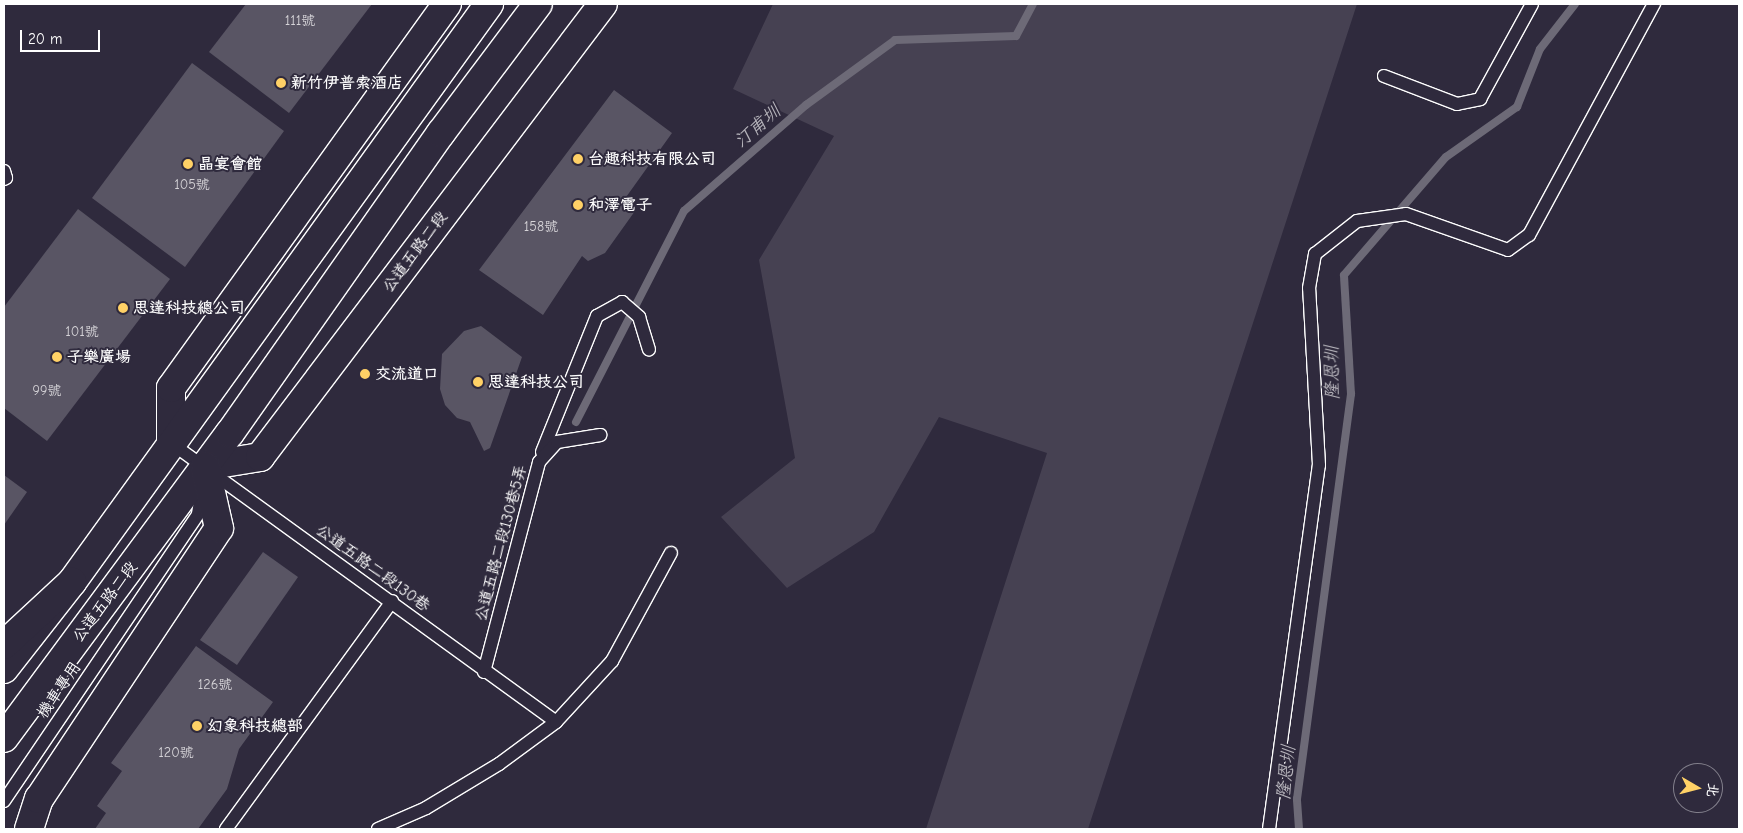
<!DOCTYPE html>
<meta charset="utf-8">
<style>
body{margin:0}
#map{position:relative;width:1743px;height:833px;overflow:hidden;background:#2f2a3d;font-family:"Comic Neue","LXGW WenKai TC",sans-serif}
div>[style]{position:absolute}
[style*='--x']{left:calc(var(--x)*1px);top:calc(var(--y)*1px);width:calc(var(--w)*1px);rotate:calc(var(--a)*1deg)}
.green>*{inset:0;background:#464152}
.stream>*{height:8px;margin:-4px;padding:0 4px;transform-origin:4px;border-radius:4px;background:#6d6a77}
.building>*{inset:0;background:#595564}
.roads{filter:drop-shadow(1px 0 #fff) drop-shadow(-1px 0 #fff) drop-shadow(0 1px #fff) drop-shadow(0 -1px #fff)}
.lane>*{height:12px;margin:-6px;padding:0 6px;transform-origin:6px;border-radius:6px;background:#2f2a3d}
.secondary>*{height:28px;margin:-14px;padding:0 14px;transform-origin:14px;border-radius:14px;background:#2f2a3d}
.highway>*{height:28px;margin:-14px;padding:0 14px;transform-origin:14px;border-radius:14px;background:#2f2a3d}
.dots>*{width:14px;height:14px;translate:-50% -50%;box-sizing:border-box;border:2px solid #2f2a3d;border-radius:50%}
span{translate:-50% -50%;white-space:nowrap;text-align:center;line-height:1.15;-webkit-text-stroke:4px #2f2a3d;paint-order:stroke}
.number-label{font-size:14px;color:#d6d4d8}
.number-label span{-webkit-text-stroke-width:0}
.poi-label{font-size:16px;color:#fff;font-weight:700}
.left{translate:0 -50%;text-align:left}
.street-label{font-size:16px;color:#fff}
.water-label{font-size:18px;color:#b6b4bb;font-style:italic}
.frame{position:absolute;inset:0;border:5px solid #fff;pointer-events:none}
.north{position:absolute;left:1673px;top:763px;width:50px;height:50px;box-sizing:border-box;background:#2f2a3d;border:1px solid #827f8b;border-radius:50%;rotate:98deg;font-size:14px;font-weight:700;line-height:20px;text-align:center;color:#fff}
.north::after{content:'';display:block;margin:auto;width:18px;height:22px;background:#ffd166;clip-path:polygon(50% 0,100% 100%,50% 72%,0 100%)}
.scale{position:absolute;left:20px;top:30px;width:80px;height:22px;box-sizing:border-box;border:2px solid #fff;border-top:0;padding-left:6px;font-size:15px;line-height:18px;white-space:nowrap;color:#fff;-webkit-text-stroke:4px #2f2a3d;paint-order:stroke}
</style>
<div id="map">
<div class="green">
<i style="clip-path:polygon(773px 4px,1357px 4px,1088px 829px,926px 829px,1047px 453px,939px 417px,874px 532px,787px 588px,721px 517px,795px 458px,759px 260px,834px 136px,733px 89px)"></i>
</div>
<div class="stream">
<i style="--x:576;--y:422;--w:237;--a:-62.9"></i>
<i style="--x:684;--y:211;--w:162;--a:-41"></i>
<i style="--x:806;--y:105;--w:110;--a:-36.1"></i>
<i style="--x:895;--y:40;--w:121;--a:-1.9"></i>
<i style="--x:1016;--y:36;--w:36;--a:-62"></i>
<i style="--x:1299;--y:829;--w:30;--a:-94"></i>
<i style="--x:1297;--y:799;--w:409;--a:-82.4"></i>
<i style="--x:1351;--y:394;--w:119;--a:-93.4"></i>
<i style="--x:1344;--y:275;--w:156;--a:-49.2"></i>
<i style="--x:1446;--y:157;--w:87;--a:-35.2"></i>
<i style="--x:1517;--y:107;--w:62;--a:-68.4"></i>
<i style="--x:1540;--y:49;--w:57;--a:-52.1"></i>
</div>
<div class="building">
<i style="clip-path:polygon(246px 4px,372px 4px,289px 113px,209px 52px)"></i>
<i style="clip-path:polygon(192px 63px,284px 131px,185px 267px,92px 198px)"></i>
<i style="clip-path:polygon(614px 90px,672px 133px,624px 200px,635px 211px,605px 253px,588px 261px,582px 256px,543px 315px,479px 270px)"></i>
<i style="clip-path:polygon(78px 209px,170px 279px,47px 441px,4px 408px,4px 307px)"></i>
<i style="clip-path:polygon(481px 326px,522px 357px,490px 448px,484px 451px,470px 422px,457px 418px,445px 405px,440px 389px,442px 354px,464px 331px)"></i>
<i style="clip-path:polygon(4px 475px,27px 492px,4px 525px)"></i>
<i style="clip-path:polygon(263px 552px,298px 577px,237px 665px,200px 640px)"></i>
<i style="clip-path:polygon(196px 646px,273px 702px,239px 749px,227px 789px,198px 829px,95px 829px,106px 813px,97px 806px,122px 771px,111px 763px)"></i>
</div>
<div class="roads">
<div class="lane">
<i style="--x:1384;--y:76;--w:78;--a:21"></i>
<i style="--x:1457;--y:104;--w:24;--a:-12"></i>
<i style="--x:1480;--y:99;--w:108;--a:-61.3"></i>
<i style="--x:4;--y:171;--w:7;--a:74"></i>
<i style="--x:6;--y:178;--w:2;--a:153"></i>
<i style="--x:171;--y:443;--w:475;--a:35.9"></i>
<i style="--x:542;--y:452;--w:147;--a:-68"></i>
<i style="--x:597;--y:316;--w:29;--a:-29"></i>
<i style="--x:622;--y:302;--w:23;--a:41"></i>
<i style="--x:639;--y:317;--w:34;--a:73"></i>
<i style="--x:484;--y:672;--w:217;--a:-75.3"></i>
<i style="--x:539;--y:462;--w:27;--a:-48"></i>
<i style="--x:557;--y:442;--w:44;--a:-9.2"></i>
<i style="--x:4;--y:801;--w:346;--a:-55.9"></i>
<i style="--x:198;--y:514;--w:26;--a:-81"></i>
<i style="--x:226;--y:829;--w:282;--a:-53.9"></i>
<i style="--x:378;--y:829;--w:52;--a:-23.6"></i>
<i style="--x:426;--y:808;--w:85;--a:-31.1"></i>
<i style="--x:499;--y:764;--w:71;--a:-36.4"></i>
<i style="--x:556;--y:722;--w:83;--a:-47.4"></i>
<i style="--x:612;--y:661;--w:123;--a:-61.4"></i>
<i style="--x:1269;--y:829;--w:367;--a:-82.2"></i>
<i style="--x:1319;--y:465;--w:177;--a:-93.2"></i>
<i style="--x:1309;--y:288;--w:35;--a:-80"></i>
<i style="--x:1315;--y:254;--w:53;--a:-38.2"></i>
<i style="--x:1357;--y:221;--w:49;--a:-8.1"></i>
<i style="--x:1406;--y:214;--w:108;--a:19.4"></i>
<i style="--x:1508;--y:250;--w:26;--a:-36"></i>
<i style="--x:1529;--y:235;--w:263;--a:-61.6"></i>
</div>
<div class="secondary">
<i style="--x:171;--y:443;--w:55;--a:-90"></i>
<i style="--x:171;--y:388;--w:473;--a:-54.3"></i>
<i style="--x:205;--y:466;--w:56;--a:-9.3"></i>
<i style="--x:260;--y:457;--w:568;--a:-52.87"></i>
<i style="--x:4;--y:669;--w:110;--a:-52"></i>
<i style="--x:72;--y:582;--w:713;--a:-54.19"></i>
<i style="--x:4;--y:738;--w:380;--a:-53.5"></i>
<i style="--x:230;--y:433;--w:367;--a:-54.9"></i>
<i style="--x:441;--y:133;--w:161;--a:-53.1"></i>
</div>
<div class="highway">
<i style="--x:4;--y:645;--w:93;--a:-42.8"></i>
<i style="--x:29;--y:829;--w:32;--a:-72"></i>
<i style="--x:39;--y:799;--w:325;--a:-56.4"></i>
<i style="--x:219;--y:528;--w:64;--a:-102.7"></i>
</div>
</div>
<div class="dots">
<i style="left:281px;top:83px;background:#ffd166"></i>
<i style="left:578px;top:159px;background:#ffd166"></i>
<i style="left:188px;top:164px;background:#ffd166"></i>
<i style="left:578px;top:205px;background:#ffd166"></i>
<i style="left:123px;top:308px;background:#ffd166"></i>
<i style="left:57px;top:357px;background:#ffd166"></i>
<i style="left:365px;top:374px;background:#ffd166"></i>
<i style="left:478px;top:382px;background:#ffd166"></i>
<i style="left:197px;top:726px;background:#ffd166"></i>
</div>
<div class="number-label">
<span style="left:300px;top:21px">111號</span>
<span style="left:192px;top:185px">105號</span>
<span style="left:541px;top:227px">158號</span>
<span style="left:82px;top:332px">101號</span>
<span style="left:47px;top:391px">99號</span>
<span style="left:215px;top:685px">126號</span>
<span style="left:176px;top:753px">120號</span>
</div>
<div class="poi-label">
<span class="left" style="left:291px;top:83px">新竹伊普索酒店</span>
<span class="left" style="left:588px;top:159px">台趣科技有限公司</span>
<span class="left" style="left:198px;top:164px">晶宴會館</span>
<span class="left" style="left:588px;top:205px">和澤電子</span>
<span class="left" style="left:133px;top:308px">思達科技總公司</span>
<span class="left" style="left:67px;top:357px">子樂廣場</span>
<span class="left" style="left:375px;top:374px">交流道口</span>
<span class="left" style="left:488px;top:382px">思達科技公司</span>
<span class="left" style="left:207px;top:726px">幻象科技總部</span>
</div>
<div class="street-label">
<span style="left:415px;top:252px;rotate:-53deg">公道五路二段</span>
<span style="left:501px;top:543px;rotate:-75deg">公道五路二段130巷5弄</span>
<span style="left:373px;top:568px;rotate:36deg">公道五路二段130巷</span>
<span style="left:105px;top:602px;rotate:-53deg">公道五路二段</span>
<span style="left:59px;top:690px;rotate:-56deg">機車專用</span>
</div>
<div class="water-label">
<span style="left:758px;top:127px;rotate:-41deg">汀甫圳</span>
<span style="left:1333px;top:373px;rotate:-91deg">隆恩圳</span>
<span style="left:1287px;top:773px;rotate:-84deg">隆恩圳</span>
</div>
<div class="frame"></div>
<div class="north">北</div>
<div class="scale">20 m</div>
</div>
